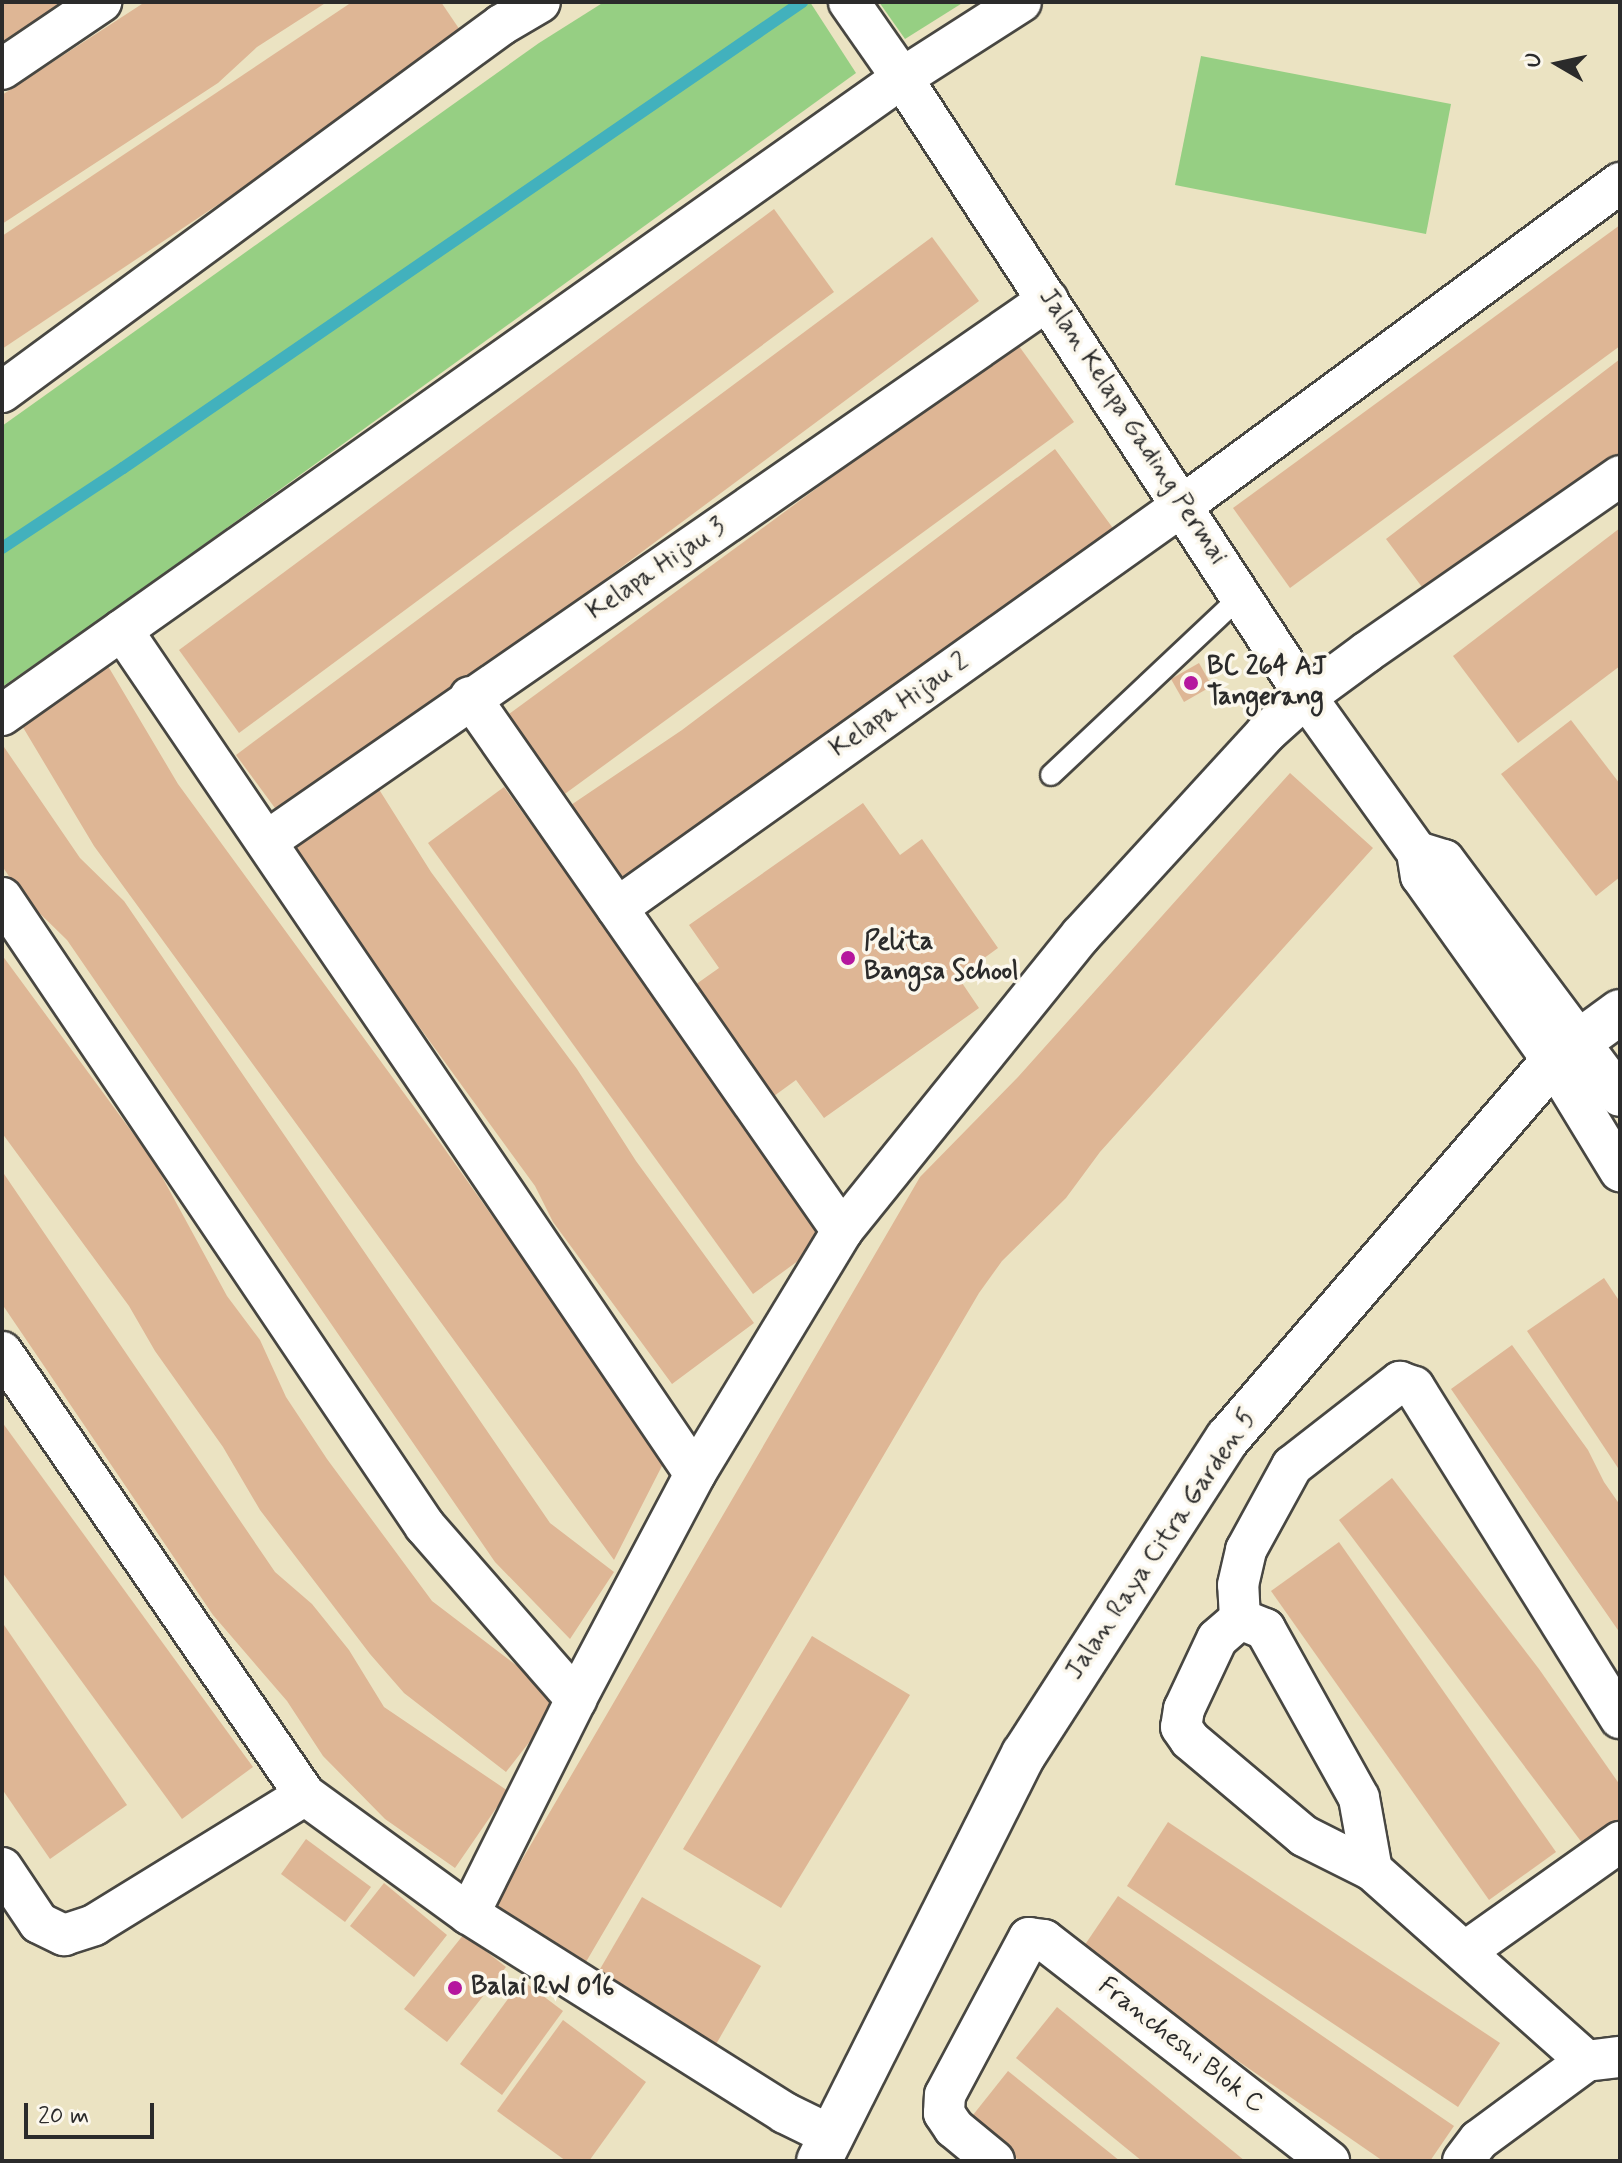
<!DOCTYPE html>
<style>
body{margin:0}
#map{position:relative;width:1622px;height:2163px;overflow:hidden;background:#ebe3c2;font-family:Mynerve,sans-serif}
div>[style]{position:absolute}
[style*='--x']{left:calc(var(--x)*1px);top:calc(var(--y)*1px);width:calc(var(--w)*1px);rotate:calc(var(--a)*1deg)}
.green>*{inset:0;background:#96cf83}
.stream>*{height:12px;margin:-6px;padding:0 6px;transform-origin:6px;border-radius:6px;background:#42b1bd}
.building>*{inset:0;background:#deb695}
.roads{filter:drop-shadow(2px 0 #484742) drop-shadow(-2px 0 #484742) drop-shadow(0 2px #484742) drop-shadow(0 -2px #484742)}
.lane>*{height:20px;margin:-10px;padding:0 10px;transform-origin:10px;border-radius:10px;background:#fff}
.street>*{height:40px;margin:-20px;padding:0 20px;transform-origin:20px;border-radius:20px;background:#fff}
.secondary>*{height:44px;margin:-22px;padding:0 22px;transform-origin:22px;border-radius:22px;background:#fff}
.dots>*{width:22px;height:22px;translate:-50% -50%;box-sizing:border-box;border:4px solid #fbf7ec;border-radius:50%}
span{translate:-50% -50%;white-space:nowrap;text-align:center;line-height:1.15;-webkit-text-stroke:7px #fbf7ec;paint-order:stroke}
.street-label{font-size:26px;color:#2b2b2b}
.poi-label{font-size:26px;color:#2b2b2b;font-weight:700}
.left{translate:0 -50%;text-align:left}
.frame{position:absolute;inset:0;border:4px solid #2b2b2b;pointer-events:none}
.north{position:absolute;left:1518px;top:24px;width:80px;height:80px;-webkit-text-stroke:6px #fbf7ec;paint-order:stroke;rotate:279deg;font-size:22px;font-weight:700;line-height:32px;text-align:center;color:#2b2b2b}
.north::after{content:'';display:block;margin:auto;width:28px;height:36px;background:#2b2b2b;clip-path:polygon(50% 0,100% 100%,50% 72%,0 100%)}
.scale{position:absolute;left:24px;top:2103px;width:130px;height:36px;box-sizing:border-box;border:4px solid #2b2b2b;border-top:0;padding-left:10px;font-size:24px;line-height:28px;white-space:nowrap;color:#2b2b2b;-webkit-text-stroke:6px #fbf7ec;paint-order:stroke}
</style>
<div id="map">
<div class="green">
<i style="clip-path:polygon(604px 2px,810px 2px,856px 73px,112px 611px,2px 687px,2px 426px,539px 43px)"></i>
<i style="clip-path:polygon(879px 2px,964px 2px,905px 39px)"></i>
<i style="clip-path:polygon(1201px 56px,1451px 104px,1426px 234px,1175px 185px)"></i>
</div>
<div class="stream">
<i style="--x:2;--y:548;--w:145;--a:-33.5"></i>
<i style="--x:123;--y:468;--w:824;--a:-34.46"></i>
</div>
<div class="building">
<i style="clip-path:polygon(2px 2px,86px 2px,2px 57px)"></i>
<i style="clip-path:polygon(145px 2px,327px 2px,257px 47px,218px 83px,2px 224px,2px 95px)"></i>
<i style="clip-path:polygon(352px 2px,441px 2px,466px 39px,2px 349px,2px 236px)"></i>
<i style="clip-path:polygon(774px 209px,834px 292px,239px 733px,179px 650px)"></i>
<i style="clip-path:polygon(1620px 225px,1620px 346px,1290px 588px,1233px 508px)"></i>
<i style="clip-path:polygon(932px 237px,979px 301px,283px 819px,236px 755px)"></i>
<i style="clip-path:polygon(1016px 342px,1074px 422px,562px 796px,505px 717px)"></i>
<i style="clip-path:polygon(1620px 359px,1620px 459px,1434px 603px,1386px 539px)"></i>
<i style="clip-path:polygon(1055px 449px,1115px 531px,633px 892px,568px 807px,682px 730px)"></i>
<i style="clip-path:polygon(1620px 528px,1620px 666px,1518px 743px,1453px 656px)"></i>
<i style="clip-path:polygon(105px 661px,178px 784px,439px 1141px,665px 1460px,614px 1560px,94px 846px,21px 724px)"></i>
<i style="clip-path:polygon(1199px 663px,1212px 686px,1184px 702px,1171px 679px)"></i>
<i style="clip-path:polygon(1571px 720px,1620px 784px,1620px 877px,1596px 896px,1501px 774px)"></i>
<i style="clip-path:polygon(2px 744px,80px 858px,124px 901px,550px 1523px,614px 1572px,570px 1639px,495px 1562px,67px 940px,23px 897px,2px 866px)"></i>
<i style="clip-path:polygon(1290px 773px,1373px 848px,1100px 1152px,1066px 1198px,1002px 1261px,979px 1293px,583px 1967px,491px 1913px,920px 1177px,1018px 1077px)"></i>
<i style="clip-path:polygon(375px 783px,431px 872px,577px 1069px,636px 1161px,754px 1323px,672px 1384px,553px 1222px,535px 1186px,383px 977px,293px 844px)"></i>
<i style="clip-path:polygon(504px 787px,829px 1238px,753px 1294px,428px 843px)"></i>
<i style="clip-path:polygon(863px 803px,900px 855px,922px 839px,998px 948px,958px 977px,979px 1008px,824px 1118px,796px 1080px,763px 1104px,685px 992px,719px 968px,689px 925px)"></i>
<i style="clip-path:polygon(2px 955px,154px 1162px,227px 1296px,260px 1340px,286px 1397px,327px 1459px,432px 1601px,562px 1700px,506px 1772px,404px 1693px,370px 1654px,260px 1510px,223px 1447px,155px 1351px,129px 1306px,2px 1133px)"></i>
<i style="clip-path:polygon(2px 1171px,275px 1572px,312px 1604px,349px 1650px,384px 1707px,508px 1791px,455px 1868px,385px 1819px,323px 1756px,287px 1701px,213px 1615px,2px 1304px)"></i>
<i style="clip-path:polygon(1604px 1278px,1620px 1302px,1620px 1471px,1527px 1331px)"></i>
<i style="clip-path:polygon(1512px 1345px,1588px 1450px,1604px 1482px,1620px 1505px,1620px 1633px,1451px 1389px)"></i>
<i style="clip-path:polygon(2px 1422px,253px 1767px,182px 1819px,2px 1572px)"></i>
<i style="clip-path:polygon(1392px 1478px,1539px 1669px,1620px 1785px,1620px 1822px,1586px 1848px,1339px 1520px)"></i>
<i style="clip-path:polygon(1339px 1542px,1556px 1852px,1489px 1900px,1271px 1591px)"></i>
<i style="clip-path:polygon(2px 1622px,127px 1805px,50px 1859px,2px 1789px)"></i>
<i style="clip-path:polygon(812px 1636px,910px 1695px,781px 1908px,683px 1849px)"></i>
<i style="clip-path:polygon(1168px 1822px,1500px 2043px,1458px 2107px,1127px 1886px)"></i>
<i style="clip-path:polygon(306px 1839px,371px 1887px,345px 1922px,281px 1874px)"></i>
<i style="clip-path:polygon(384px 1883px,447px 1935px,414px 1977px,350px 1926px)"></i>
<i style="clip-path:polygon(1118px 1896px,1454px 2126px,1430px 2161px,1383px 2161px,1080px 1952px)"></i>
<i style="clip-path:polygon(642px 1897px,761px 1966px,715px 2046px,596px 1976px)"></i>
<i style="clip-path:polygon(464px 1934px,506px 1967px,447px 2042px,404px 2009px)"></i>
<i style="clip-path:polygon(522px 1980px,563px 2011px,502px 2095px,460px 2064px)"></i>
<i style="clip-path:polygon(1057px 2007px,1149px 2082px,1245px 2161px,1142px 2161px,1126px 2148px,1016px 2058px)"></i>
<i style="clip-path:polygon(563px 2020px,646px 2082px,589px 2161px,566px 2161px,497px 2111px)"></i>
<i style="clip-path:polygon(1008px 2071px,1120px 2161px,1020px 2161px,969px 2120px)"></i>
</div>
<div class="roads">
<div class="lane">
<i style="--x:1051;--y:775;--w:262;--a:-43.3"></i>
</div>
<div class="street">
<i style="--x:849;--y:2;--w:93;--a:55.1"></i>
<i style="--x:902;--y:78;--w:739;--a:56.87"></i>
<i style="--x:1306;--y:697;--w:191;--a:54.4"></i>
<i style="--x:1417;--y:852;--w:24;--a:81"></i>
<i style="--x:1421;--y:876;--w:227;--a:54.5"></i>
<i style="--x:1553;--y:1061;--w:129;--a:58.7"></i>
<i style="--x:2;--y:69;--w:120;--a:-34.1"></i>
<i style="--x:2;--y:392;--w:619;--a:-36.33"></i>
<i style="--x:501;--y:25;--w:45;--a:-30.5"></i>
<i style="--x:122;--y:630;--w:1020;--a:55.83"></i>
<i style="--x:470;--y:697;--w:651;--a:55.14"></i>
<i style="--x:2;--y:715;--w:1103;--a:-35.29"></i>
<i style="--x:902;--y:78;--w:141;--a:-32.6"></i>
<i style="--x:267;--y:841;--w:950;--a:-34.71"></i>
<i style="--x:1417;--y:852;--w:28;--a:17"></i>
<i style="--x:1444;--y:860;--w:294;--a:53.3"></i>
<i style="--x:2;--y:898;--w:757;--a:56.04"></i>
<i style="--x:425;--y:1526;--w:230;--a:48.9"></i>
<i style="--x:617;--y:908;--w:695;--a:-35.45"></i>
<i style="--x:1183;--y:505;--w:543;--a:-36.38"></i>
<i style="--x:2;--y:1352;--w:537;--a:55.63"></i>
<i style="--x:305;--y:1795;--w:203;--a:36"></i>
<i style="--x:469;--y:1914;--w:373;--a:32.2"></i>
<i style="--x:785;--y:2113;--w:50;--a:26.1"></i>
<i style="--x:1240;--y:1619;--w:34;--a:-93"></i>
<i style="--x:1238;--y:1585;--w:36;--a:-77"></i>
<i style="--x:1246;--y:1550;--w:96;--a:-61.3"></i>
<i style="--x:1292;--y:1466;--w:137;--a:-37.9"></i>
<i style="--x:1400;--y:1382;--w:15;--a:20"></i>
<i style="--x:1414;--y:1387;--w:390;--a:58.1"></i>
<i style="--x:1240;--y:1619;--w:30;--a:139"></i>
<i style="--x:1217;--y:1639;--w:77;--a:115.2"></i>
<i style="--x:1184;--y:1709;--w:18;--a:99"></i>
<i style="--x:1181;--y:1727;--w:16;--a:55"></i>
<i style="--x:1190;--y:1740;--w:149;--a:40.1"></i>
<i style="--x:1304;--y:1836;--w:76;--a:26.6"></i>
<i style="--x:1372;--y:1870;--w:287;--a:41.7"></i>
<i style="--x:1240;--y:1619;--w:27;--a:22"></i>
<i style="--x:1265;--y:1629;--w:193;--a:60.9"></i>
<i style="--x:1359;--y:1798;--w:73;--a:79.8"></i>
<i style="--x:2;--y:1868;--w:66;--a:56.1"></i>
<i style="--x:39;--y:1923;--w:28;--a:26"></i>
<i style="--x:64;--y:1935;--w:32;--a:-18"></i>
<i style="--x:94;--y:1925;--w:248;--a:-31.6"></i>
<i style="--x:469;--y:1914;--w:240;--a:-63.5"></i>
<i style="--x:576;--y:1699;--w:255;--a:-62.1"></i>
<i style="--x:695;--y:1474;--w:284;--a:-58.8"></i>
<i style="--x:842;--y:1231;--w:380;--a:-51.1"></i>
<i style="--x:1081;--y:935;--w:273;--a:-47.5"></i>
<i style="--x:1265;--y:734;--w:55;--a:-42.1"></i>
<i style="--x:1306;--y:697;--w:76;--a:-36.4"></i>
<i style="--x:1367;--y:652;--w:308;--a:-34.8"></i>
<i style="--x:1466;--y:1951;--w:189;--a:-35.3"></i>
<i style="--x:994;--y:2161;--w:52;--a:-140.5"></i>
<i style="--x:954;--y:2128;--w:18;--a:-124"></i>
<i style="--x:944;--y:2113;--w:18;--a:-87"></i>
<i style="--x:945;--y:2095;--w:178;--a:-61.9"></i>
<i style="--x:1029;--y:1938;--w:15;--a:8"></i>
<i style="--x:1044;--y:1940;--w:361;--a:37.8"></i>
<i style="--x:1463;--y:2161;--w:26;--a:-53"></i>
<i style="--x:1479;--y:2140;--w:133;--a:-36.4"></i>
<i style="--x:1586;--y:2061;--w:34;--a:-7"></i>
</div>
<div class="secondary">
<i style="--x:819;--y:2161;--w:456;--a:-63.3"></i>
<i style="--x:1024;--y:1754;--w:376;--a:-57.2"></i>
<i style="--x:1228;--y:1438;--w:498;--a:-49.2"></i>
<i style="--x:1553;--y:1061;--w:83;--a:-36.2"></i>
</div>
</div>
<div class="dots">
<i style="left:1191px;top:683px;background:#b5179e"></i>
<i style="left:848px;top:958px;background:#b5179e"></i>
<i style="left:455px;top:1988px;background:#b5179e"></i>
</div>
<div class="street-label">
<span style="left:1132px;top:427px;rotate:57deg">Jalan Kelapa Gading Permai</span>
<span style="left:657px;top:570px;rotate:-34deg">Kelapa Hijau 3</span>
<span style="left:900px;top:706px;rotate:-35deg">Kelapa Hijau 2</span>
<span style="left:1162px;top:1545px;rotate:-56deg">Jalan Raya Citra Garden 5</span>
<span style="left:1181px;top:2046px;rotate:38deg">Francheshi Blok C</span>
</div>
<div class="poi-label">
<span class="left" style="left:1207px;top:683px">BC 264 AJ<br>Tangerang</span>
<span class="left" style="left:864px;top:958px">Pelita<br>Bangsa School</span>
<span class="left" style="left:471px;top:1988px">Balai RW 016</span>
</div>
<div class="frame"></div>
<div class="north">U</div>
<div class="scale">20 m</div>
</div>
